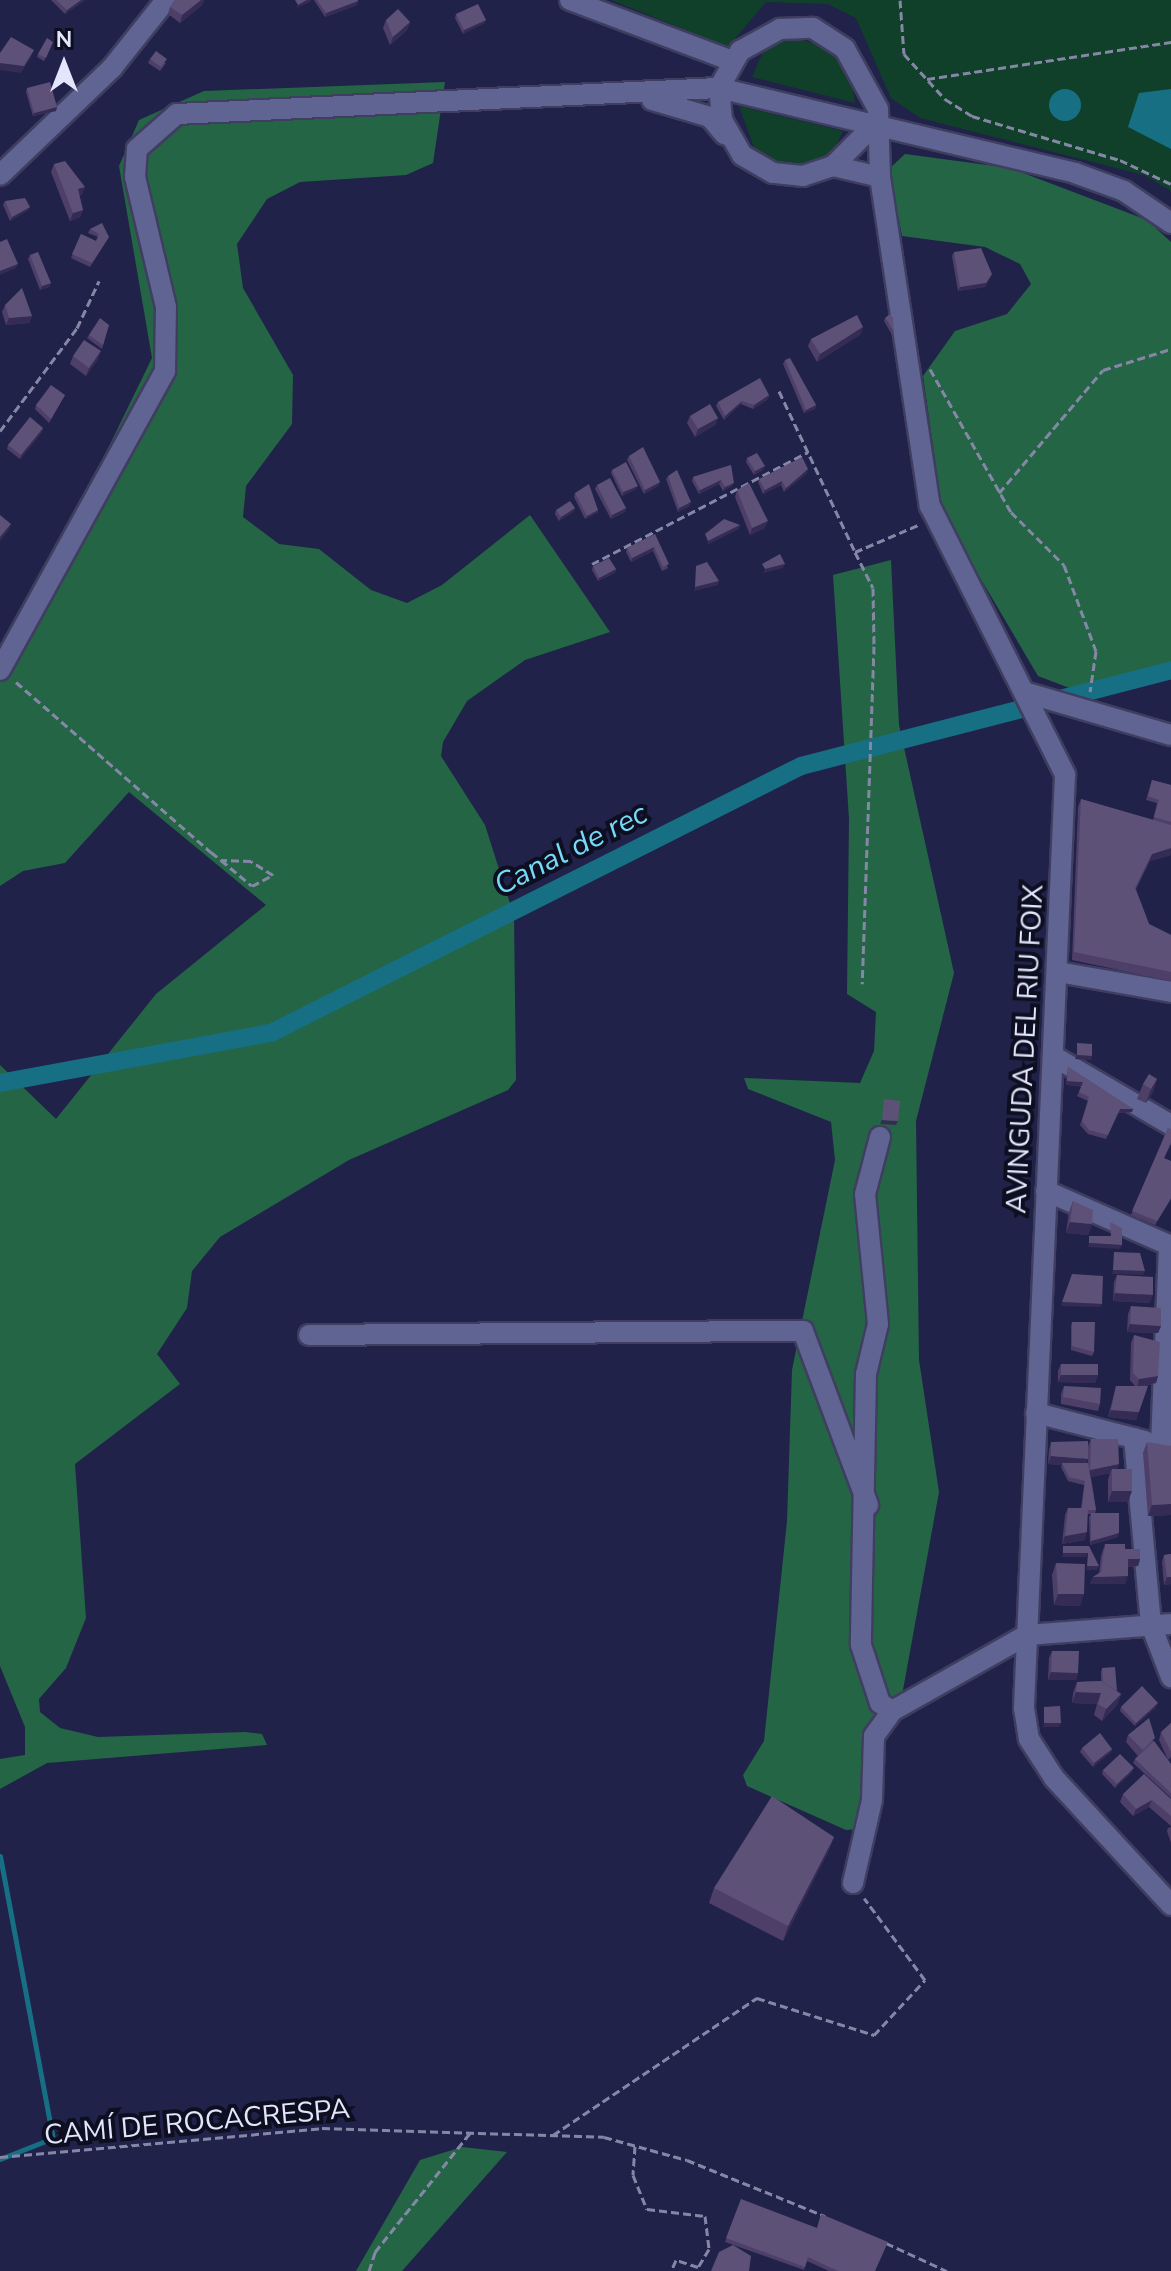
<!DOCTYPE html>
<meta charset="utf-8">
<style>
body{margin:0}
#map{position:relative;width:1171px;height:2271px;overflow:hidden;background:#21224a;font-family:"Nunito Sans",sans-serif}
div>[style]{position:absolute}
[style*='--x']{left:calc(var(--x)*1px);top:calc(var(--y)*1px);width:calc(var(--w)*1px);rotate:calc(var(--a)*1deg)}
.green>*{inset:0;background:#104029}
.forest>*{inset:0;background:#246545}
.water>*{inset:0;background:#176f84}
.round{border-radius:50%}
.stream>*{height:5px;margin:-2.5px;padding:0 2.5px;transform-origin:2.5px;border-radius:2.5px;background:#176f84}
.canal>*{height:18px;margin:-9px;padding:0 9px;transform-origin:9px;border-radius:9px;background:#176f84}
.path>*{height:3px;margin-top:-1.5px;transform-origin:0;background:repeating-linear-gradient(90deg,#8587a6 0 8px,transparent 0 12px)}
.roads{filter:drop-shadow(2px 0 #3f3e60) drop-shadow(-2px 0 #3f3e60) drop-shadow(0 2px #3f3e60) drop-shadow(0 -2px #3f3e60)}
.minor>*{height:20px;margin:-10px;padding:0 10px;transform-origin:10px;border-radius:10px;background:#606492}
.wall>*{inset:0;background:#4d3f68}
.shaded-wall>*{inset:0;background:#352c55}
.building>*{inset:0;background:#5d5178}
span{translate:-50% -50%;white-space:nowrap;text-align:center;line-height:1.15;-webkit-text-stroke:8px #0d0e20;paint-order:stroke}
.street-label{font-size:28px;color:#e2e5fb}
.water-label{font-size:30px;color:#76daf7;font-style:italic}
.north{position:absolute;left:24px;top:24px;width:80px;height:80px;-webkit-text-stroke:6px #0d0e20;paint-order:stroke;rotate:0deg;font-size:22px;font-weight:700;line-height:32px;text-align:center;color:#e2e5fb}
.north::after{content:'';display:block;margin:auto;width:28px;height:36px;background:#e2e5fb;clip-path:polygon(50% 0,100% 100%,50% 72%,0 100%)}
</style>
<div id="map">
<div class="green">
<i style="clip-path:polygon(611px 0,1171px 0,1171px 191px,1144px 175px,920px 118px,891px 98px,856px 18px,828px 4px,766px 2px,728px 47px)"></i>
<i style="clip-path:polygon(788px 36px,830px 48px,850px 71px,855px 103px,752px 77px,766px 45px)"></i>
<i style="clip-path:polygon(739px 106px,843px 131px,832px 154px,805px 167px,777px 166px,755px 150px)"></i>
</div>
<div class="forest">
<i style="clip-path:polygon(445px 82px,433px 163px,406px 175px,300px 182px,267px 199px,237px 244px,243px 288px,293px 375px,292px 424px,246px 486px,243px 517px,279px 544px,319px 549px,371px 590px,407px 603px,442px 585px,530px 515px,610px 632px,525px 660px,467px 701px,443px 742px,441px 756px,485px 825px,514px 916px,516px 1080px,508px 1090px,349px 1160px,220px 1237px,192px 1271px,187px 1308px,157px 1354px,180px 1384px,75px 1464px,86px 1618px,66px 1668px,39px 1699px,40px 1712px,60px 1728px,98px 1737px,245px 1732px,262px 1734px,267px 1745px,47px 1763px,0 1789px,0 1759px,25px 1755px,25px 1727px,0 1666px,0 1065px,56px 1119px,156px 994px,266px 905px,129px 792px,65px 863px,23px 871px,0 886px,0 670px,152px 358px,119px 166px,139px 120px,204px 91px)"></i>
<i style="clip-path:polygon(905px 154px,1010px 168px,1147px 220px,1171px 242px,1171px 675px,1096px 698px,1038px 676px,943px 515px,923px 376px,955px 331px,1007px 314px,1031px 284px,1020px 264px,985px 247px,902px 236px,889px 169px)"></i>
<i style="clip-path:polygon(891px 560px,899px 725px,954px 973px,916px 1121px,919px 1360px,939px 1492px,897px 1723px,883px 1745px,858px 1829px,846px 1830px,747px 1786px,743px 1775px,764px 1741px,787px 1521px,792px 1370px,835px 1160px,831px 1122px,748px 1089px,744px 1078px,860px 1083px,874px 1051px,876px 1012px,847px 994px,849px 819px,833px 575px)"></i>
<i style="clip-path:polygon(462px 2147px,507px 2152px,402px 2271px,356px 2271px,420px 2160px)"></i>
</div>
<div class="water">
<i style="clip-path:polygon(1171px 89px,1171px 149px,1128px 127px,1139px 93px)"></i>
<i class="round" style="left:1049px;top:89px;width:32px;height:32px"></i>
</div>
<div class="stream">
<i style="--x:0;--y:1856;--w:287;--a:79.4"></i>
<i style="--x:53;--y:2138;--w:57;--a:158.4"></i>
</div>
<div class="canal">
<i style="--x:0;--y:1083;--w:276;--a:-10.5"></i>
<i style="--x:271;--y:1033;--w:593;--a:-26.74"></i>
<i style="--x:801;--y:766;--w:382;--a:-14.5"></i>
</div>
<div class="path">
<i style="--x:900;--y:0;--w:54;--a:85.8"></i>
<i style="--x:904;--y:54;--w:61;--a:47.7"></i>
<i style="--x:945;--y:99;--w:32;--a:32"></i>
<i style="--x:972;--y:116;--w:154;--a:16.6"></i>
<i style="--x:1120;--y:160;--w:56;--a:25.2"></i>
<i style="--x:927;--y:79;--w:247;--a:-8.6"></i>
<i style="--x:930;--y:369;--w:164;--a:60.5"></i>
<i style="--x:1011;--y:512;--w:75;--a:45"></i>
<i style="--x:1064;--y:565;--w:92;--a:69.6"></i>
<i style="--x:1096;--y:651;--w:41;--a:98.3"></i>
<i style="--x:779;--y:391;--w:178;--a:64.7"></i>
<i style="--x:855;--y:552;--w:69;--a:-23.2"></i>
<i style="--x:0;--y:431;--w:129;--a:-53.2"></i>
<i style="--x:77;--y:328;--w:52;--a:-64.9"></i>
<i style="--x:999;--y:493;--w:161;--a:-49.8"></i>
<i style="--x:1103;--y:370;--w:71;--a:-17.2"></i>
<i style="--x:855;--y:552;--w:40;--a:63.4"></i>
<i style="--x:873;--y:588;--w:58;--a:89"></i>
<i style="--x:874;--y:646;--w:338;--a:92"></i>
<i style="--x:592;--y:564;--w:243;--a:-27.4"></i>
<i style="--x:16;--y:682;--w:259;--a:41.1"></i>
<i style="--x:211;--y:852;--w:13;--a:39"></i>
<i style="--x:221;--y:860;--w:40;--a:40"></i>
<i style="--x:252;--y:886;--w:24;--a:-28"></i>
<i style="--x:273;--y:875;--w:26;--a:-148"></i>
<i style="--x:251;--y:861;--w:30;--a:-178"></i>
<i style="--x:553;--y:2135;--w:246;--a:-33.9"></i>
<i style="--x:757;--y:1998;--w:123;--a:17.5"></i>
<i style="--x:874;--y:2035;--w:75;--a:-47.2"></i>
<i style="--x:925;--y:1980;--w:102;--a:-126.6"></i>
<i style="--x:635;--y:2146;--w:29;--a:94"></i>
<i style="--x:633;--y:2175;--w:37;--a:68"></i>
<i style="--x:647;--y:2209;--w:58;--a:6.9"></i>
<i style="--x:705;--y:2216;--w:33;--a:83"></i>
<i style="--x:709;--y:2249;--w:21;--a:121"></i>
<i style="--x:698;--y:2267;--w:23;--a:-162"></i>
<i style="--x:676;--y:2260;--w:12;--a:114"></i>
<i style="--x:0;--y:2157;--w:323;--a:-5.1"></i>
<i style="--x:322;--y:2128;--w:282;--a:1.8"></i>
<i style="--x:604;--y:2137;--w:86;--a:15.5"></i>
<i style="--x:687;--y:2160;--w:149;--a:22.1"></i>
<i style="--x:886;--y:2243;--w:67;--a:24.7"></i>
<i style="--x:369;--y:2271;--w:20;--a:-72"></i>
<i style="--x:375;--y:2252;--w:152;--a:-51.4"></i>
</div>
<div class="roads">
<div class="minor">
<i style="--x:570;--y:0;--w:173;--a:20.6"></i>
<i style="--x:652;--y:100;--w:60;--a:16.3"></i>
<i style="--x:710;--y:117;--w:23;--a:50"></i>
<i style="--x:833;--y:166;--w:59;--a:-45"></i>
<i style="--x:0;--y:175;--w:155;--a:-43.7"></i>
<i style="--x:112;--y:68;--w:87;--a:-51.5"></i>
<i style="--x:880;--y:177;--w:48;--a:-166.8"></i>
<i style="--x:833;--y:166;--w:32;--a:162"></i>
<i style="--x:803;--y:176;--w:30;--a:-174"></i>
<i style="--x:773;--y:173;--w:36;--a:-150"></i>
<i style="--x:742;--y:155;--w:40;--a:-119.7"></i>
<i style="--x:722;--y:120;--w:32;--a:-95"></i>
<i style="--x:719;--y:88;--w:43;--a:-60.4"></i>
<i style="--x:740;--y:51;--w:46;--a:-28.8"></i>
<i style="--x:780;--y:29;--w:33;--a:-2"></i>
<i style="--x:813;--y:28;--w:38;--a:33"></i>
<i style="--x:845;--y:49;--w:68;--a:61.2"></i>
<i style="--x:878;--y:109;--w:68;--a:88.3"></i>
<i style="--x:880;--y:177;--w:333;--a:81.4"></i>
<i style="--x:930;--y:506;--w:301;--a:63.3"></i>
<i style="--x:1065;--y:775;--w:934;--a:92.52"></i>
<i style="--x:1024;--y:1708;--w:31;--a:81"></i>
<i style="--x:1029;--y:1739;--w:46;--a:57.3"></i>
<i style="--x:1054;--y:1778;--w:173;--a:47.3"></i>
<i style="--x:0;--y:670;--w:342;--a:-61.1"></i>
<i style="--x:165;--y:371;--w:64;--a:-89.1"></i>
<i style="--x:166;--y:307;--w:134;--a:-103.4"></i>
<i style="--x:135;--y:177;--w:28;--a:-86"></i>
<i style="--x:137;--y:149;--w:53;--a:-41.2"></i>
<i style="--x:177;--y:114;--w:543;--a:-2.75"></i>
<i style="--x:719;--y:88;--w:366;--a:13.4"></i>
<i style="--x:1075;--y:173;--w:52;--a:20.2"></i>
<i style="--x:1124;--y:191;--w:57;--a:34.2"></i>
<i style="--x:1027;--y:693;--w:150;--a:16.3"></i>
<i style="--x:1058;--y:972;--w:115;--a:10"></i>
<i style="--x:1053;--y:1056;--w:137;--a:30.3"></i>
<i style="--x:880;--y:1137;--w:59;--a:104.7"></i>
<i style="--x:865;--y:1194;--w:131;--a:84.3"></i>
<i style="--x:878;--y:1324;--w:51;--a:103.5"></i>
<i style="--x:866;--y:1374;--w:271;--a:91.1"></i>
<i style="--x:861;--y:1645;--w:61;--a:71.9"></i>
<i style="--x:880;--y:1703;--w:14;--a:34"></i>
<i style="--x:1046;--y:1191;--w:137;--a:23.7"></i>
<i style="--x:309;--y:1335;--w:494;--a:-0.5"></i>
<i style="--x:803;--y:1331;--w:186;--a:69.5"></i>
<i style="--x:1036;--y:1413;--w:113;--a:14.4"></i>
<i style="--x:1134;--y:1438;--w:188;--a:84.8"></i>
<i style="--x:1151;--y:1625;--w:56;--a:69"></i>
<i style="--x:1161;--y:1445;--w:199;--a:-87.7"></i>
<i style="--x:853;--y:1883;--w:85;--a:-77.1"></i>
<i style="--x:872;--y:1800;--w:64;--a:-88.2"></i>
<i style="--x:874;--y:1736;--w:31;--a:-54"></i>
<i style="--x:892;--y:1711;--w:155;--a:-29.4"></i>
<i style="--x:1027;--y:1635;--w:144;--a:-4.4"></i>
</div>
</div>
<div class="wall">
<i style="clip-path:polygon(51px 0,85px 0,65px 14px)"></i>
<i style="clip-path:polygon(175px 0,204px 0,202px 5px,180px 23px,168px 14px,170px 7px)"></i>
<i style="clip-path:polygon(314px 0,358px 0,357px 5px,325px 17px)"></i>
<i style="clip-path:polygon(456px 14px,486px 20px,484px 23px,463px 34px,455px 18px)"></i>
<i style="clip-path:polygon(386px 20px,410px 22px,407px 30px,390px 45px,383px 28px)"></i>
<i style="clip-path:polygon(53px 42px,44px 61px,37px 57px,38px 54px)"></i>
<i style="clip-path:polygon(150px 59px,166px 63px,160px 71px,148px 63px)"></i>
<i style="clip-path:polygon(27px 88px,57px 107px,56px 111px,33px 116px,26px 92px)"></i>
<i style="clip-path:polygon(54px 164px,82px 195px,79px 195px,83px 210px,80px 217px,70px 221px,51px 172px)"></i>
<i style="clip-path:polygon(5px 201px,30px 207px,28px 210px,10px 221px,3px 205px)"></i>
<i style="clip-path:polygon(90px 229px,109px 237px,90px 267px,71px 258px,81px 234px,96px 241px,98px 237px,88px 233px)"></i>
<i style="clip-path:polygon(954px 252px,992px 274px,985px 287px,958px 291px,952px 256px)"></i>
<i style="clip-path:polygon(30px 255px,51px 283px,49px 287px,40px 290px,28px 259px)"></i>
<i style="clip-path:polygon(5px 305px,32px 316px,29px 323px,6px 325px,2px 312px)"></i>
<i style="clip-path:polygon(885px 318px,894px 332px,892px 335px,884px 321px)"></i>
<i style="clip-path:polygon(109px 325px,102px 349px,87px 338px,89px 335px)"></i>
<i style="clip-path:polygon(861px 334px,817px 362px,808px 346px,811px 339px)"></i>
<i style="clip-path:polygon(73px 356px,98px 359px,86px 376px,70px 364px)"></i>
<i style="clip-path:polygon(785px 360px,816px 405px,815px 409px,804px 413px,783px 364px)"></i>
<i style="clip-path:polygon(65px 395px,49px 423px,35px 409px,36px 405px)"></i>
<i style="clip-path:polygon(769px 395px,768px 399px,753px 409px,741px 404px,724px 420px,716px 406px,718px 402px)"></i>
<i style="clip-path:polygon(690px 416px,718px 418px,715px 425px,695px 437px,687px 423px)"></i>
<i style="clip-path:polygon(43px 428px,42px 432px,20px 459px,7px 449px,8px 445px)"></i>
<i style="clip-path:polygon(629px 456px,660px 482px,658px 486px,644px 494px,627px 460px)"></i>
<i style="clip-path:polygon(747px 458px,763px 470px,754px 475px,746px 462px)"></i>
<i style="clip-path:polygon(731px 465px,732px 486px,723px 491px,719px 484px,699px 494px,692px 481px,693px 477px)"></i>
<i style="clip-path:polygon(612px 470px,636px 489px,622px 496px,611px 473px)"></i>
<i style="clip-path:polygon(807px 473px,784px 492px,781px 485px,763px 494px,758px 482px,759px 479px)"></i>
<i style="clip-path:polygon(668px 476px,690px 506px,678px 512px,666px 479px)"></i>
<i style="clip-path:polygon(597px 485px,626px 508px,625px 512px,611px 519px,595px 489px)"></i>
<i style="clip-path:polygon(737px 490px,765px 528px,750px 535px,735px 497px)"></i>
<i style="clip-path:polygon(575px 493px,598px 510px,597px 513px,585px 519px,574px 497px)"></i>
<i style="clip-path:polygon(575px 508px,573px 512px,559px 521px,555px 514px,556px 510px)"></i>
<i style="clip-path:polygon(655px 534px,668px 568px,662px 571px,653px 551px,631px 562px,626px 552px,627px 548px)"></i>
<i style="clip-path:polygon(593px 566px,616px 569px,615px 573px,598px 581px,592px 570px)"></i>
<i style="clip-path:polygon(1152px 780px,1171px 785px,1171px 855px,1150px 861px,1136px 889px,1149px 924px,1171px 935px,1171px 981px,1072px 960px,1078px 807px,1081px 799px,1153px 820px,1157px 803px,1146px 800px)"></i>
<i style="clip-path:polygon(1068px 1067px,1133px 1109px,1132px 1112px,1118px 1113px,1106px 1139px,1088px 1134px,1080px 1125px,1088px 1101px,1077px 1096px,1082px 1086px,1066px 1085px)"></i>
<i style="clip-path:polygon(1157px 1079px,1152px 1094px,1146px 1103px,1137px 1099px,1143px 1084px)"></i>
<i style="clip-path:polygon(1168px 1128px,1171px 1130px,1171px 1144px,1164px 1158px,1171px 1199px,1155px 1225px,1131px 1215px)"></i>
<i style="clip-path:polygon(1073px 1201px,1092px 1224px,1088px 1235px,1066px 1233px,1069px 1212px)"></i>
<i style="clip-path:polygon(1117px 1275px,1150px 1303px,1113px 1301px,1114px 1282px)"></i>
<i style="clip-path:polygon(1131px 1306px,1161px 1326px,1158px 1333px,1127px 1332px,1128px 1314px)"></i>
<i style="clip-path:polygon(1072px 1322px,1094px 1352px,1092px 1356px,1071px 1350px,1071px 1326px)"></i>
<i style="clip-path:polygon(1134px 1335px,1158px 1376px,1156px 1383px,1144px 1386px,1136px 1420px,1108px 1417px,1116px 1386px,1135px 1386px,1130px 1380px,1131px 1343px)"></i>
<i style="clip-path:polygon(1061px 1364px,1098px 1375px,1095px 1383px,1058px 1382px,1058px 1371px)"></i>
<i style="clip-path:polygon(1064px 1386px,1100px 1404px,1098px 1411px,1061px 1404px,1061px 1394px)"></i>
<i style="clip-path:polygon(1091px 1439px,1119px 1464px,1117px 1469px,1128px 1502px,1108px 1502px,1108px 1480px,1110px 1473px,1091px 1477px,1096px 1510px,1095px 1513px,1118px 1537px,1090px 1545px,1089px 1517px,1091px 1514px,1087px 1514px,1085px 1540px,1062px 1544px,1065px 1515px,1068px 1508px,1081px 1508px,1084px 1485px,1068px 1481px,1061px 1467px,1062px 1465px,1048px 1464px,1049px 1450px,1051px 1442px,1088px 1463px,1088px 1446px)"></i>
<i style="clip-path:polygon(1147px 1442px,1171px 1515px,1148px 1516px,1143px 1453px)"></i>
<i style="clip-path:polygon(1105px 1544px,1125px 1549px,1140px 1559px,1138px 1566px,1128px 1567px,1125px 1584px,1090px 1584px,1093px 1577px,1099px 1573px,1101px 1556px)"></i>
<i style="clip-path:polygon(1171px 1554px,1171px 1584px,1164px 1585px,1162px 1562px,1164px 1555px)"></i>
<i style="clip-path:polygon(1056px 1563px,1080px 1606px,1054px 1605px,1052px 1575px)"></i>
<i style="clip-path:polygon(1052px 1651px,1078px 1673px,1076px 1680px,1048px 1680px,1049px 1658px)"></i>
<i style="clip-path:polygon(1102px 1668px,1117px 1691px,1121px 1694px,1117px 1705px,1102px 1721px,1094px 1715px,1097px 1704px,1072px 1703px,1073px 1693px,1077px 1682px,1101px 1681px,1101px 1672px)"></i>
<i style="clip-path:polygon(1121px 1707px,1156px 1707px,1135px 1726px,1120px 1711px)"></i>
<i style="clip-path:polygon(1171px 1723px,1171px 1757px,1168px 1760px,1159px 1740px,1161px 1732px)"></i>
<i style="clip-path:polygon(1128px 1735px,1154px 1741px,1171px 1764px,1171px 1798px,1133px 1763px,1135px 1759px,1138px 1756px,1126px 1742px)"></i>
<i style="clip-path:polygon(1082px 1748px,1112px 1749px,1111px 1752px,1093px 1767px,1080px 1752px)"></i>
<i style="clip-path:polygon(1103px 1770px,1132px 1772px,1115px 1788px,1102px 1774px)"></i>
<i style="clip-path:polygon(1123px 1794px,1171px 1799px,1171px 1826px,1149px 1807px,1133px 1816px,1120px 1802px)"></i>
<i style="clip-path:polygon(1171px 1827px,1171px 1843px,1167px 1831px,1168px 1828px)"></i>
<i style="clip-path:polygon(834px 1837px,828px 1852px,783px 1941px,709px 1903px,714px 1888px)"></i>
<i style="clip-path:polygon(741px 2199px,876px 2271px,829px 2271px,807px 2261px,804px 2270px,725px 2242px)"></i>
</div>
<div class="shaded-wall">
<i style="clip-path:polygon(81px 0,85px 0,65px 14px,67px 10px)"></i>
<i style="clip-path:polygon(201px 0,204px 0,202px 5px,180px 23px,182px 15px)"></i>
<i style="clip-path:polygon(307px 0,311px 0,310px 2px,296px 8px,298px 5px)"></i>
<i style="clip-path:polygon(358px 1px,357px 5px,325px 17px,326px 13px)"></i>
<i style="clip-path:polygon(486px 20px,484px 23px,463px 34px,464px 30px)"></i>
<i style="clip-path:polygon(410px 22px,407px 30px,390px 45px,393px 37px)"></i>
<i style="clip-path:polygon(34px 50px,31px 57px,21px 73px,0 70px,0 63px)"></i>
<i style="clip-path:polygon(57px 107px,56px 111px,33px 116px,34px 113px)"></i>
<i style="clip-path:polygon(85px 187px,82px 195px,75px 197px,78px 189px)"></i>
<i style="clip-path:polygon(30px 207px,28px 210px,10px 221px,12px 217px)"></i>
<i style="clip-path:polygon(83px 210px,80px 217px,70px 221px,73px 213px)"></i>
<i style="clip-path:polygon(18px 264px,16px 268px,0 275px,0 271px)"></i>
<i style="clip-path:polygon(992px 274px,985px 287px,958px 291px,960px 287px)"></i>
<i style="clip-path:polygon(51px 283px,49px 287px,40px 290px,42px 286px)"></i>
<i style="clip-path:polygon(32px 316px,29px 323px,6px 325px,9px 318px)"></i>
<i style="clip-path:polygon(863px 327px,861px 334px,817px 362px,820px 354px)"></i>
<i style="clip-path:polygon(101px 351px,98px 359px,86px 376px,89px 368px)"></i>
<i style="clip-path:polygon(769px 395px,768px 399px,753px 409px,754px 405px)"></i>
<i style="clip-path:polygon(742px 401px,741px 404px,724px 420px,725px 416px)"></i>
<i style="clip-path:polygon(816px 405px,815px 409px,804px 413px,806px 410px)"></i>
<i style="clip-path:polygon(718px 418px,715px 425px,695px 437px,698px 429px)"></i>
<i style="clip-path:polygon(43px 428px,42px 432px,20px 459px,21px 455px)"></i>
<i style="clip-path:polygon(765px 466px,763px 470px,754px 475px,755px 471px)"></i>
<i style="clip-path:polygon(808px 469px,807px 473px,784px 492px,786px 488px)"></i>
<i style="clip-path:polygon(721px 480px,719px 484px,699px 494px,700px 490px)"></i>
<i style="clip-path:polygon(782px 481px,781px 485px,763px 494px,765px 490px)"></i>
<i style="clip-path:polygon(660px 482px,658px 486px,644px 494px,645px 490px)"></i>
<i style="clip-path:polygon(734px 483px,732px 486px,723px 491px,725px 487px)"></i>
<i style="clip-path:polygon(638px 486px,636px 489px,622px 496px,623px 492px)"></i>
<i style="clip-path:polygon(691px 502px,690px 506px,678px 512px,679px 508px)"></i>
<i style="clip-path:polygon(575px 508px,573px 512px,559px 521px,561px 517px)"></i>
<i style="clip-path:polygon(626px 508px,625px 512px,611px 519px,612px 515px)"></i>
<i style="clip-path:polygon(598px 510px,597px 513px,585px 519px,587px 516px)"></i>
<i style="clip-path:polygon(768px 521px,765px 528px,750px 535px,752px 528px)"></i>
<i style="clip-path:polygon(11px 524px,8px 531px,0 541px,0 537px)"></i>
<i style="clip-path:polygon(740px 525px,739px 529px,707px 545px,708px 541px)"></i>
<i style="clip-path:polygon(654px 547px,653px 551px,631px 562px,632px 558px)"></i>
<i style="clip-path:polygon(785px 564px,783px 568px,763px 573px,765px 569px)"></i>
<i style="clip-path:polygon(616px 569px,615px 573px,598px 581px,599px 578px)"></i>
<i style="clip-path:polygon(719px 581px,718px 585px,694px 591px,695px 587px)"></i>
<i style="clip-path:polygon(1171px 848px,1171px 855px,1150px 861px,1133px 895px,1152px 854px)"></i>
<i style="clip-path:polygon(1077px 1055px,1092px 1056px,1091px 1060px,1075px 1059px)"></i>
<i style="clip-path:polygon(1157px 1079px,1152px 1094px,1146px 1103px,1151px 1089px)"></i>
<i style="clip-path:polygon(1067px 1081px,1083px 1082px,1082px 1086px,1066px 1085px)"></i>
<i style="clip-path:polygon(1120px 1109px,1133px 1109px,1132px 1112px,1118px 1113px,1106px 1139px)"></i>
<i style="clip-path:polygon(882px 1120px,898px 1121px,896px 1125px,880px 1124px)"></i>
<i style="clip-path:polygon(1070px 1222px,1092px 1224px,1088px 1235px,1066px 1233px)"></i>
<i style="clip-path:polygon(1089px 1243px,1122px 1245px,1120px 1249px,1088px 1247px)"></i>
<i style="clip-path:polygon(1113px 1270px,1145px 1271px,1143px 1275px,1112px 1274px)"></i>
<i style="clip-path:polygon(1115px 1293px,1153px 1295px,1150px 1303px,1113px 1301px)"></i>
<i style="clip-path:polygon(1062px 1302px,1102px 1304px,1100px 1307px,1061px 1306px)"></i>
<i style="clip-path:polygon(1130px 1324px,1161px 1326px,1158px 1333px,1127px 1332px)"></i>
<i style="clip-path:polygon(1061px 1375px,1098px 1375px,1095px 1383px,1058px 1382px)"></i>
<i style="clip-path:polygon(1158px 1376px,1156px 1383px,1137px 1387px,1139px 1379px)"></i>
<i style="clip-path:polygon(1111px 1410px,1139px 1412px,1136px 1420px,1108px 1417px)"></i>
<i style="clip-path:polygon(1051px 1456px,1088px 1459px,1085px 1467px,1062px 1463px,1062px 1465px,1048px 1464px)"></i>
<i style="clip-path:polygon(1119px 1464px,1116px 1472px,1112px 1469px,1110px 1473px,1087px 1478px,1090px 1470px)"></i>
<i style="clip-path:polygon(1112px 1491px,1132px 1491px,1128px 1502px,1108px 1502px)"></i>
<i style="clip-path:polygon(1171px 1504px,1171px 1515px,1148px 1516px,1152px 1505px)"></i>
<i style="clip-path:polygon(1087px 1532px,1085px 1540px,1062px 1544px,1065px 1536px)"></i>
<i style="clip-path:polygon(1119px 1533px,1118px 1537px,1090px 1545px,1091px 1541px)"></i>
<i style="clip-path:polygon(1063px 1553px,1088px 1553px,1086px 1557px,1062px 1557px)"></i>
<i style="clip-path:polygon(1128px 1559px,1140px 1559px,1138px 1566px,1125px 1567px)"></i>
<i style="clip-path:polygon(1087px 1566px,1099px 1566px,1097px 1570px,1086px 1570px)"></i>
<i style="clip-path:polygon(1128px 1576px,1125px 1584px,1090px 1584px,1093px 1577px)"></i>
<i style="clip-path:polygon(1167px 1577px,1171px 1577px,1171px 1584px,1164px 1585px)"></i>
<i style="clip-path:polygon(1058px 1594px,1084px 1594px,1080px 1606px,1054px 1605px)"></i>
<i style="clip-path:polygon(1051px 1672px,1078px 1673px,1076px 1680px,1048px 1680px)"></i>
<i style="clip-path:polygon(1076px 1692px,1101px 1693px,1097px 1704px,1072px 1703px)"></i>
<i style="clip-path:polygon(1121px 1694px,1117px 1705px,1102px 1721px,1106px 1709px)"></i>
<i style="clip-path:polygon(1158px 1703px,1156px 1707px,1135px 1726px,1136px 1723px)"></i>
<i style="clip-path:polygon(1044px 1723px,1061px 1723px,1059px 1727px,1043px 1727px)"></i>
<i style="clip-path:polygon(1112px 1749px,1111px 1752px,1093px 1767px,1094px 1763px)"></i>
<i style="clip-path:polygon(1134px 1768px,1132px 1772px,1115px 1788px,1117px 1784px)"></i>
<i style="clip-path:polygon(1152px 1800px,1149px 1807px,1133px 1816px,1136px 1809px)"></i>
<i style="clip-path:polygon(834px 1837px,828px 1852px,783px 1941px,788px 1926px)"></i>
</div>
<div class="building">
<i style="clip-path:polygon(56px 0,81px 0,67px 10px)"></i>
<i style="clip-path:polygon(175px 0,201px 0,182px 15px,170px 7px)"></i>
<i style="clip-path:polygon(295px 0,307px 0,298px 5px)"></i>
<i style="clip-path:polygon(317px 0,358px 0,358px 1px,326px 13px)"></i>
<i style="clip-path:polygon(478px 4px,486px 20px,464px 30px,456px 14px)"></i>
<i style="clip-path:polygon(398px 9px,410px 22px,393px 37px,386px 20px)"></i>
<i style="clip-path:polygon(11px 37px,34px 50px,24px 66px,0 63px,0 53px)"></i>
<i style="clip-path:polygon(47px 38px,53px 42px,46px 58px,38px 54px)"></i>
<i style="clip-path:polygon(156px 51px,167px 59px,161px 67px,150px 59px)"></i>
<i style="clip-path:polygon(50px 82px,57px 107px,34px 113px,27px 88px)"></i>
<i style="clip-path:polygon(65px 161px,85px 187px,78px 189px,83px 210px,73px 213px,54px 164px)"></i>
<i style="clip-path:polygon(25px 198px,30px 207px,12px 217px,5px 201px)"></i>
<i style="clip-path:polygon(102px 223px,109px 237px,92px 263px,72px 254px,81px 234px,96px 241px,99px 234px,90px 229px)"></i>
<i style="clip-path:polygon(7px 239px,18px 264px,0 271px,0 242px)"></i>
<i style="clip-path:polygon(981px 248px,992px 274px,986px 283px,960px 287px,954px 252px)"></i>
<i style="clip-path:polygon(38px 252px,51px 283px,42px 286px,30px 255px)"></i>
<i style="clip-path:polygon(22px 288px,32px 316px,9px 318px,5px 305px)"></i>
<i style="clip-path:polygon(890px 314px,893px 318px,894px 332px,885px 318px)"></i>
<i style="clip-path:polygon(857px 315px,863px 327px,820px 354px,811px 339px)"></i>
<i style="clip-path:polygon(100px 318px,109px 325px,103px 345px,89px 335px)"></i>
<i style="clip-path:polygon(84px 340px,101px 351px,89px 368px,73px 356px)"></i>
<i style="clip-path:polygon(790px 358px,816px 405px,806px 410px,785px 360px)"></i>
<i style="clip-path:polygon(760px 378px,769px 395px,754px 405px,742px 401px,725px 416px,718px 402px)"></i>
<i style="clip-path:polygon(51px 385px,65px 395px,51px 419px,36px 405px)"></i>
<i style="clip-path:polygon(710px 404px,718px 418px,698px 429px,690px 416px)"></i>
<i style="clip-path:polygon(30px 417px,43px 428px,21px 455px,8px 445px)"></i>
<i style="clip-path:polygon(643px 447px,660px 482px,645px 490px,629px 456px)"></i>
<i style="clip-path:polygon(757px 453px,765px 466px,755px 471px,747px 458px)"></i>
<i style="clip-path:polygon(802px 457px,808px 469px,786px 488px,782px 481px,765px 490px,759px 479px)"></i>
<i style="clip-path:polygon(626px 462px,638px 486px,623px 492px,612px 470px)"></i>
<i style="clip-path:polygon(731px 465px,734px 483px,725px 487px,721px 480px,700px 490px,693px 477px)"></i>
<i style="clip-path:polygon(677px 470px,691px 502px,679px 508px,668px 476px)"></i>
<i style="clip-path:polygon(610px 478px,626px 508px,612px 515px,597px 485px)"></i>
<i style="clip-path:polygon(749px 483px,768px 521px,752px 528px,737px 490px)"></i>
<i style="clip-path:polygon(589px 484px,598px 510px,587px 516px,575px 493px)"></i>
<i style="clip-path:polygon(570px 501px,575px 508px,561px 517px,556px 510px)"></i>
<i style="clip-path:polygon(0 515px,11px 524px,0 537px)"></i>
<i style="clip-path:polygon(724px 519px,740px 525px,708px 541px,705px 534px)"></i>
<i style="clip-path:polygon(655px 534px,669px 564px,663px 567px,654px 547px,632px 558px,627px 548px)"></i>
<i style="clip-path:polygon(780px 554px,785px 564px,765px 569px,762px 564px)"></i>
<i style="clip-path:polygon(609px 558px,616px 569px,599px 578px,593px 566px)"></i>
<i style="clip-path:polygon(707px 562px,719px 581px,695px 587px,696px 566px)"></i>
<i style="clip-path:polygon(1152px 780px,1171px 785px,1171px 822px,1154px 817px,1159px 800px,1148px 796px)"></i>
<i style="clip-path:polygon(1081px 799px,1171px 825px,1171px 848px,1152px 854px,1135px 888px,1149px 924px,1171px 935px,1171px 972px,1074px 952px)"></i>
<i style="clip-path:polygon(1077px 1043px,1092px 1044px,1092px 1056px,1077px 1055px)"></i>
<i style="clip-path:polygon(1068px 1067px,1133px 1109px,1120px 1109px,1108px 1135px,1089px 1130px,1082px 1121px,1089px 1097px,1079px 1092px,1083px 1082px,1067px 1081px)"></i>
<i style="clip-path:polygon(1149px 1074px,1157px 1079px,1151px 1089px,1143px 1084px)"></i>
<i style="clip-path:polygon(884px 1099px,900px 1101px,898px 1121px,882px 1120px)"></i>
<i style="clip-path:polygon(1168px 1128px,1171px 1130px,1171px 1142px,1164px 1158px,1171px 1161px,1171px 1198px,1157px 1221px,1132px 1211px)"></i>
<i style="clip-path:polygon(1073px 1201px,1093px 1210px,1092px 1224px,1070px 1222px)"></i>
<i style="clip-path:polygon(1110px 1222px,1122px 1228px,1122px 1245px,1089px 1243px,1089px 1236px,1111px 1236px)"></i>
<i style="clip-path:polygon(1114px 1252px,1140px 1253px,1145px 1271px,1113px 1270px)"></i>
<i style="clip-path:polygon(1072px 1274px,1103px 1276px,1102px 1304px,1062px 1302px)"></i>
<i style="clip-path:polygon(1117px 1275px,1153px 1277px,1153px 1295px,1115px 1293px)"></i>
<i style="clip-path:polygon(1131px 1306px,1161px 1308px,1161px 1326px,1130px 1324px)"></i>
<i style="clip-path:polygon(1072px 1322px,1095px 1322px,1094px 1352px,1072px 1346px)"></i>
<i style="clip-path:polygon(1134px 1335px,1160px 1342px,1158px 1376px,1139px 1379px,1133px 1373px)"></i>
<i style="clip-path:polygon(1061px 1364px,1098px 1364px,1098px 1375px,1061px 1375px)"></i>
<i style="clip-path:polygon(1064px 1386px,1101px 1388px,1100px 1404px,1063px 1397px)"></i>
<i style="clip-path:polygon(1116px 1386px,1148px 1386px,1139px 1412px,1111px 1410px)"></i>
<i style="clip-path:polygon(1091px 1439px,1118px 1439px,1119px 1464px,1090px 1470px)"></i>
<i style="clip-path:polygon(1088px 1441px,1088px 1459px,1051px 1456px,1051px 1442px)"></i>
<i style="clip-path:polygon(1147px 1442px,1171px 1446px,1171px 1504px,1152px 1505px)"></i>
<i style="clip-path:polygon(1062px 1463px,1088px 1463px,1096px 1510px,1088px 1510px,1088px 1508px,1082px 1508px,1085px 1481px,1069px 1477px)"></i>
<i style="clip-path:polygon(1112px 1469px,1132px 1469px,1132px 1491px,1112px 1491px)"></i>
<i style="clip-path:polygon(1068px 1508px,1088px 1508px,1087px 1532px,1065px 1536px)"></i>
<i style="clip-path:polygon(1091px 1513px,1119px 1513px,1119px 1533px,1091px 1541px)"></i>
<i style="clip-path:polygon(1105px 1544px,1125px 1544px,1125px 1549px,1105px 1549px)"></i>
<i style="clip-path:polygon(1063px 1546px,1089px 1546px,1099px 1566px,1087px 1566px,1088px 1553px,1063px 1553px)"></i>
<i style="clip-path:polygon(1104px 1549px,1140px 1549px,1140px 1559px,1128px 1559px,1128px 1576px,1093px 1577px,1101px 1572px)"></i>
<i style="clip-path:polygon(1171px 1554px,1171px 1577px,1167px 1577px,1164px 1555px)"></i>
<i style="clip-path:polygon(1056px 1563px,1085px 1564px,1084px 1594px,1058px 1594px)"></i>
<i style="clip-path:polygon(1052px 1651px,1079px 1651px,1078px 1673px,1051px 1672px)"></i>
<i style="clip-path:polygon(1115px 1667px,1117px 1691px,1103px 1682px,1102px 1668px)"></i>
<i style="clip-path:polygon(1101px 1681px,1121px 1694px,1106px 1709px,1098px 1704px,1101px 1693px,1076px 1692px,1077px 1682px)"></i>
<i style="clip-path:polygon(1142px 1686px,1158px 1703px,1136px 1723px,1121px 1707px)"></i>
<i style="clip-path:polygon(1060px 1706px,1061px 1723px,1044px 1723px,1044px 1707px)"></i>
<i style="clip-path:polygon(1149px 1718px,1155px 1738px,1143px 1750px,1128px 1735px)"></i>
<i style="clip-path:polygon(1171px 1723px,1171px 1752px,1161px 1732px)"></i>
<i style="clip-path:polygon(1100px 1733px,1112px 1749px,1094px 1763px,1082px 1748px)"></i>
<i style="clip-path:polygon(1154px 1741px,1171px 1764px,1171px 1793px,1135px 1759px)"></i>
<i style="clip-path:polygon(1120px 1754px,1134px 1768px,1117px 1784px,1103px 1770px)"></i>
<i style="clip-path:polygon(1144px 1774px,1171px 1799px,1171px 1816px,1152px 1800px,1136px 1809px,1123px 1794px)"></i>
<i style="clip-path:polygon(772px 1796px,834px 1837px,788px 1926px,714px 1888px)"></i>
<i style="clip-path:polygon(741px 2199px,817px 2228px,821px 2214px,888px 2242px,875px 2271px,838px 2271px,808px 2257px,805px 2267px,726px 2238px)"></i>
<i style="clip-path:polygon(733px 2245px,751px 2256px,749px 2271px,711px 2271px,719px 2252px)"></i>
</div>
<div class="street-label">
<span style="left:1025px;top:1049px;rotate:-87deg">AVINGUDA DEL RIU FOIX</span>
<span style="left:197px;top:2122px;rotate:-5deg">CAMÍ DE ROCACRESPA</span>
</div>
<div class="water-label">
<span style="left:571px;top:850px;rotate:-27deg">Canal de rec</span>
</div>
<div class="north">N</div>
</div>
